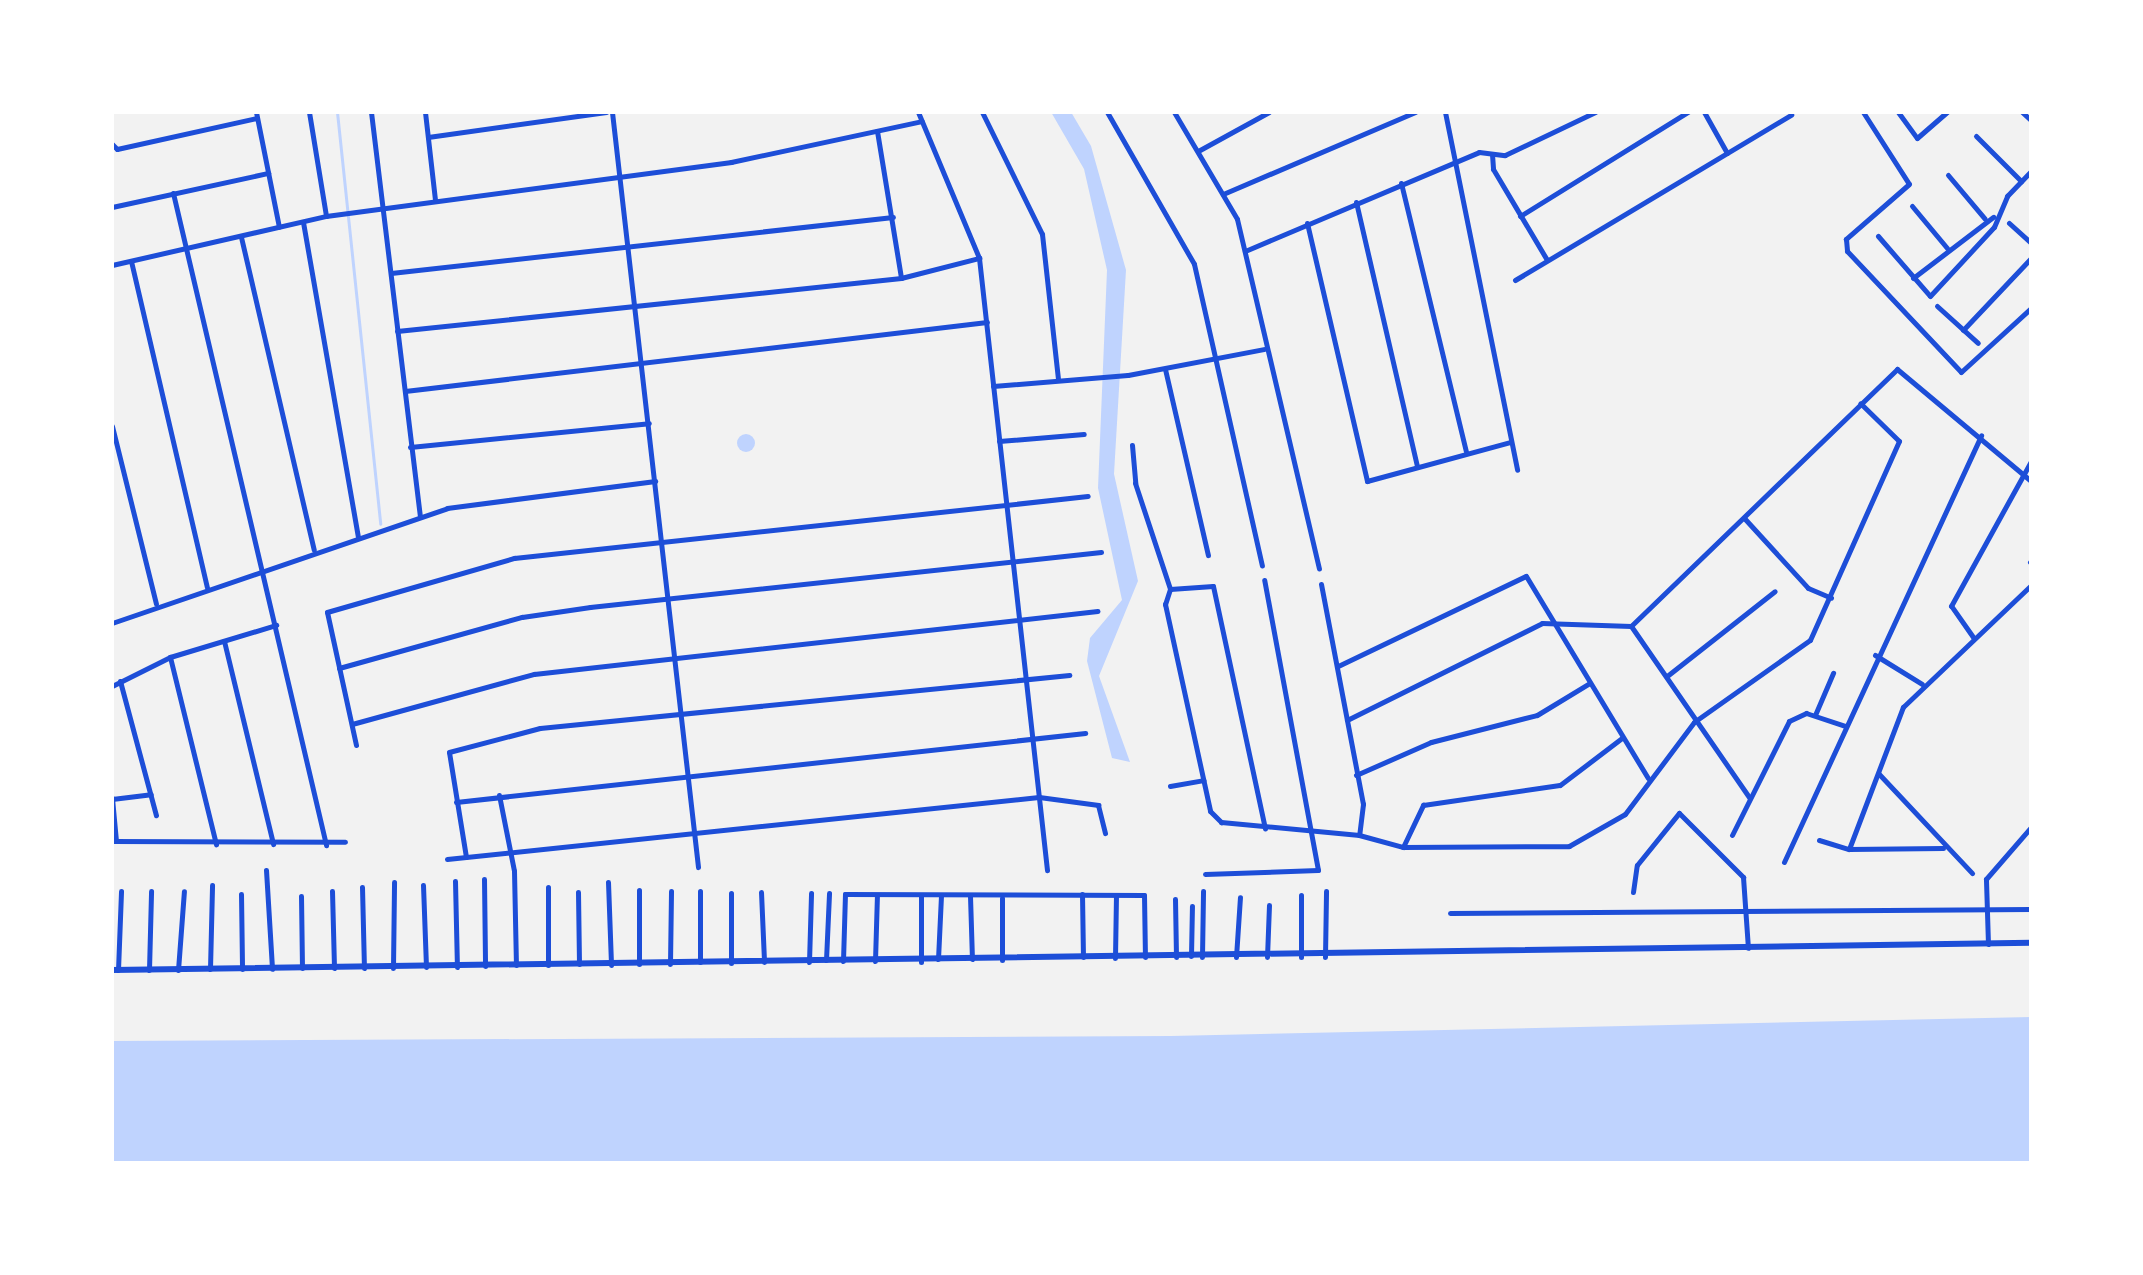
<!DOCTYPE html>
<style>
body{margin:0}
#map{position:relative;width:2143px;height:1275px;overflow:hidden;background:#f2f2f2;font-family:"Archivo Narrow",sans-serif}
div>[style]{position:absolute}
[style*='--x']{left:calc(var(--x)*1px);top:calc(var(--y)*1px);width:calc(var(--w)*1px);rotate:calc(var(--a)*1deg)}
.water>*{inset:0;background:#bfd3fe}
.round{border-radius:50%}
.stream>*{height:3px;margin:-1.5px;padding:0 1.5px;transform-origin:1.5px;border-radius:1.5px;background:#bfd3fe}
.minor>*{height:5px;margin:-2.5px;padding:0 2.5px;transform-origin:2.5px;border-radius:2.5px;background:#1d4ed8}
.tertiary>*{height:6px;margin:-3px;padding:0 3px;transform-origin:3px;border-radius:3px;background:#1d4ed8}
span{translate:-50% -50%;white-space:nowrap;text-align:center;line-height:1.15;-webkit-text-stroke:8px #fff;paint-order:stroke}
.frame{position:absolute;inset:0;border:114px solid #fff;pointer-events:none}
</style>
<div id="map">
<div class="water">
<i style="clip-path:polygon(1051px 112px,1071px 112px,1091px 146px,1126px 270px,1114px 474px,1138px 581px,1099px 676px,1130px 762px,1112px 758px,1087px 661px,1090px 638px,1122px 600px,1098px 488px,1107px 270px,1084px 169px)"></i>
<i class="round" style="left:737px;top:434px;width:18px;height:18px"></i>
<i style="clip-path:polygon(2031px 1017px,2031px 1163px,112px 1163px,112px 1041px,1171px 1036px)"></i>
</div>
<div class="stream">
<i style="--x:337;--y:112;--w:414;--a:84"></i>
</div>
<div class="minor">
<i style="--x:256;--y:112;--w:117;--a:78.7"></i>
<i style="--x:309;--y:112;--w:105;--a:80.7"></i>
<i style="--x:371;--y:112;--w:408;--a:83.1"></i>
<i style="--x:425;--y:112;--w:89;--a:83.5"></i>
<i style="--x:612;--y:112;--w:760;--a:83.5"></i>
<i style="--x:918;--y:112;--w:158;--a:67.3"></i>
<i style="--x:979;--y:258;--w:616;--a:83.66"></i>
<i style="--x:982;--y:112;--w:136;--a:63.8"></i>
<i style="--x:1042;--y:234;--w:145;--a:83.7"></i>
<i style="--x:1107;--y:112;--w:175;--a:60.2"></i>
<i style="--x:1194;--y:264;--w:309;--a:77.3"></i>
<i style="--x:1174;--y:112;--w:124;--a:59.5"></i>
<i style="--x:1237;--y:219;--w:359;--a:76.8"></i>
<i style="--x:1445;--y:112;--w:365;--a:78.6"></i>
<i style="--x:1704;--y:112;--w:47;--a:60.7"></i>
<i style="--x:1863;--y:112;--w:85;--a:57.4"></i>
<i style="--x:1909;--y:184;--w:84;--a:138.9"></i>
<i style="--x:1846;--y:239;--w:12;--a:85"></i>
<i style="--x:1847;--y:251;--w:166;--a:46.7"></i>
<i style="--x:1961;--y:372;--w:95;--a:-42.4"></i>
<i style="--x:1898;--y:112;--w:32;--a:54"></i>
<i style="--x:1917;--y:138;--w:40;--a:-41"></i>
<i style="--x:2022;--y:112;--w:12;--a:42"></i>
<i style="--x:877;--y:131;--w:149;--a:80.7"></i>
<i style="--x:1976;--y:136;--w:64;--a:45"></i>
<i style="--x:428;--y:137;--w:180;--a:-8"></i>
<i style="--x:112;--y:144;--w:7;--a:45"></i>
<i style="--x:117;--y:149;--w:143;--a:-12.5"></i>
<i style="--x:1198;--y:151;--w:81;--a:-28.8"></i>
<i style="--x:1492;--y:154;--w:15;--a:86"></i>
<i style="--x:1493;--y:169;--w:106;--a:59.3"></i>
<i style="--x:1948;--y:175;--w:57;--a:49.9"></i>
<i style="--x:1401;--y:183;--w:276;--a:76.4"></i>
<i style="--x:173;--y:193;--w:670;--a:76.79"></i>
<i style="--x:1223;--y:194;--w:209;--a:-23.1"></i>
<i style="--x:1356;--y:202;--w:271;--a:77"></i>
<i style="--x:1912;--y:206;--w:55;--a:50.2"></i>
<i style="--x:112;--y:207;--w:160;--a:-12.3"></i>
<i style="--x:1520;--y:216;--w:198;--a:-31.8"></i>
<i style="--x:303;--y:222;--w:319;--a:80.1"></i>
<i style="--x:1307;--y:223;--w:265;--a:76.9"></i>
<i style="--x:1367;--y:481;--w:149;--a:-15.2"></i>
<i style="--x:2009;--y:223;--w:30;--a:42"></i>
<i style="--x:1878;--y:236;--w:79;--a:49.1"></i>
<i style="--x:1930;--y:296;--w:94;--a:-47.2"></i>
<i style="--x:1994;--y:227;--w:34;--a:-67"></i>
<i style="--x:2007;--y:196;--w:35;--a:-46"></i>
<i style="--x:241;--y:237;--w:321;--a:76.9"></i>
<i style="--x:1245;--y:251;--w:254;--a:-22.9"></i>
<i style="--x:1479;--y:152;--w:26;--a:7"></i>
<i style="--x:1505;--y:155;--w:100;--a:-25.5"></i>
<i style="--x:131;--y:261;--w:335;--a:76.9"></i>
<i style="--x:112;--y:265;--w:220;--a:-12.9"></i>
<i style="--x:326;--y:216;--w:409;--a:-7.6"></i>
<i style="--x:731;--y:162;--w:195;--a:-12.1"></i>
<i style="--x:391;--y:273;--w:505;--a:-6.37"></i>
<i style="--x:1913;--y:278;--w:101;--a:-37.3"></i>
<i style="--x:1515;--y:280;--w:322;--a:-30.9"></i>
<i style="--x:1937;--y:306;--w:55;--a:42.1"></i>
<i style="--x:1963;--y:330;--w:99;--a:-46.6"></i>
<i style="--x:397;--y:331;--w:507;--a:-6"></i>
<i style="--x:901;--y:278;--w:81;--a:-14.4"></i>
<i style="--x:1165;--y:369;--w:191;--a:77"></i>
<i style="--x:993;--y:386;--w:135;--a:-4.7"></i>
<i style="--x:1128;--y:375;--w:138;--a:-10.8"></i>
<i style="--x:405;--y:391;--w:586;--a:-6.76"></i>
<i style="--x:112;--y:426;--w:183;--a:76.1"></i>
<i style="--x:999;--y:441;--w:85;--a:-4.7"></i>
<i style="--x:1132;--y:445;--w:38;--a:85"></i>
<i style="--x:1135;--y:483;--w:112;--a:71.7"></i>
<i style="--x:410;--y:447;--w:240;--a:-5.7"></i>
<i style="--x:1745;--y:519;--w:93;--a:47.6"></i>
<i style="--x:1808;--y:588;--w:25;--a:23"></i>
<i style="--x:2030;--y:562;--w:1;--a:45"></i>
<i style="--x:1321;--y:584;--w:224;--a:79.2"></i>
<i style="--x:1363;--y:804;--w:31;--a:97"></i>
<i style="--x:1170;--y:589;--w:16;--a:108"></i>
<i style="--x:1165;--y:604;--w:212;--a:77.7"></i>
<i style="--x:1210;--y:811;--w:16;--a:45"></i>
<i style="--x:1221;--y:822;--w:139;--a:5.4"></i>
<i style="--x:1359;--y:835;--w:46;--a:15.3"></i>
<i style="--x:1403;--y:847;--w:166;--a:-0.3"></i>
<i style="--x:1569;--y:846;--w:64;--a:-29.7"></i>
<i style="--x:1625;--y:814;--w:115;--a:-53.1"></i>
<i style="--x:1694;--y:722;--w:142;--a:-35.3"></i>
<i style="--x:1810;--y:640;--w:218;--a:-65.9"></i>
<i style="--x:1899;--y:441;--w:54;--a:-135.7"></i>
<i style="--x:1170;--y:589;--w:43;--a:-4"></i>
<i style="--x:1213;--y:586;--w:248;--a:77.9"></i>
<i style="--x:112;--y:623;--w:354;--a:-18.9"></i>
<i style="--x:447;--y:508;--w:210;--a:-7.4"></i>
<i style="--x:1631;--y:626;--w:208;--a:55.4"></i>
<i style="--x:1973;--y:637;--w:38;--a:-125"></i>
<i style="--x:1951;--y:606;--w:166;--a:-61.1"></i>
<i style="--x:224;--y:641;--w:209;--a:76.4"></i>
<i style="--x:1875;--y:655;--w:55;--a:31.7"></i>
<i style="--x:170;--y:657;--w:193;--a:76.2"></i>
<i style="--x:1338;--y:666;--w:208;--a:-25.6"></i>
<i style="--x:1526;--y:576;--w:236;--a:58.9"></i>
<i style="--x:339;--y:668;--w:190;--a:-15.6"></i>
<i style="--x:522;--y:617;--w:69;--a:-8.4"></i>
<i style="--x:590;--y:607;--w:514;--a:-6.14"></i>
<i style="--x:1667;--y:676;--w:137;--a:-38.2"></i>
<i style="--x:120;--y:681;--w:139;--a:75"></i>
<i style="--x:112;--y:686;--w:65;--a:-26.6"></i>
<i style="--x:170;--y:657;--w:111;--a:-16.8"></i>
<i style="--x:1815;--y:715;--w:46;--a:-66.8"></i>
<i style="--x:1347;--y:720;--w:218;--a:-26.4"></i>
<i style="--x:1542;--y:623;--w:89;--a:1.9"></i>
<i style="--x:1631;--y:626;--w:370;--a:-44"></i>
<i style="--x:1897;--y:369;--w:175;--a:39.9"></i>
<i style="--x:352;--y:724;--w:189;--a:-15.4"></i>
<i style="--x:534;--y:674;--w:567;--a:-6.38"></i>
<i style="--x:356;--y:745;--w:136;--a:-102.3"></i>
<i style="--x:327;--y:612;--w:195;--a:-16.1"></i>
<i style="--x:514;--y:558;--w:577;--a:-6.16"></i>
<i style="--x:1879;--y:774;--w:136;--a:46.8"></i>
<i style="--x:1356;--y:775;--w:82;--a:-23.7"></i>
<i style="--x:1431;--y:742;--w:109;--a:-14.3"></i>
<i style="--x:1537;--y:715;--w:60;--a:-31.3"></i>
<i style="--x:1170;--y:786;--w:34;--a:-10"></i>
<i style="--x:499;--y:795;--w:77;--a:78.8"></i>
<i style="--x:514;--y:871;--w:94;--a:88.8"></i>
<i style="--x:112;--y:798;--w:43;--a:84.7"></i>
<i style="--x:112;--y:799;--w:39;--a:-7"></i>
<i style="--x:456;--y:802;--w:633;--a:-6.26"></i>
<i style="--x:1732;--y:835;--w:127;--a:-63.4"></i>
<i style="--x:1789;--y:721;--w:19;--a:-25"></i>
<i style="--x:1806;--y:713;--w:41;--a:18.4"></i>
<i style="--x:1819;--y:840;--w:31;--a:17"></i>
<i style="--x:1849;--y:849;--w:94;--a:-0.6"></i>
<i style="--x:112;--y:841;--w:233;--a:0.2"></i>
<i style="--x:1403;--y:847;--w:47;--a:-64.5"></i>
<i style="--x:1423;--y:805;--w:138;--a:-8.3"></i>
<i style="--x:1560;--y:785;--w:78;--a:-37.2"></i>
<i style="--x:1849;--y:849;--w:152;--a:-69.2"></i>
<i style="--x:1903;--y:707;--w:177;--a:-43.6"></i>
<i style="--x:466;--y:857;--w:106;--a:-99.2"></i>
<i style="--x:449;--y:752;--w:94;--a:-14.8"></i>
<i style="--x:540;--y:728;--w:532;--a:-5.72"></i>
<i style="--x:447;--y:859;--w:595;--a:-5.98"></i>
<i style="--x:1039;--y:797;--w:60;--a:7.7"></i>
<i style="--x:1098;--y:805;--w:29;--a:76"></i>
<i style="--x:1784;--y:862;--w:470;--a:-65.2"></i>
<i style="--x:266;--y:870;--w:99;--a:86.5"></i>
<i style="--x:1205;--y:874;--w:113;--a:-2"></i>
<i style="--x:1318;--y:870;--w:295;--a:-100.5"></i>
<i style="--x:484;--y:879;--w:87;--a:89.3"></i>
<i style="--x:455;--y:881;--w:86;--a:88.7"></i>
<i style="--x:608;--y:882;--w:83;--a:87.9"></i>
<i style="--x:423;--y:885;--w:82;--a:87.9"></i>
<i style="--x:362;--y:887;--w:81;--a:88.6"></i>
<i style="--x:332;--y:891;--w:77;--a:88.5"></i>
<i style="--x:700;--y:891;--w:71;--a:90"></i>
<i style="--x:578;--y:892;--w:72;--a:89.2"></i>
<i style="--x:761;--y:892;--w:70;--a:87.5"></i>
<i style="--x:1633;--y:892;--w:27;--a:-82"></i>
<i style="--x:1637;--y:865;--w:67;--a:-51.1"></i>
<i style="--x:1679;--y:813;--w:91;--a:45"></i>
<i style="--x:1743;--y:877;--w:71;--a:86"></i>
<i style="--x:241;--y:894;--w:75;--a:89.2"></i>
<i style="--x:1082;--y:894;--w:63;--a:89.1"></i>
<i style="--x:1301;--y:895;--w:62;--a:90"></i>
<i style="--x:301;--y:896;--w:72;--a:89.2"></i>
<i style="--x:921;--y:896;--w:66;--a:90"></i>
<i style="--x:970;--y:896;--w:63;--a:88.2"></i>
<i style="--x:1002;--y:898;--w:62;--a:90"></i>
<i style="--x:1175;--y:899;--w:58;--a:89"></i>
<i style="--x:1450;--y:913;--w:581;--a:-0.39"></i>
<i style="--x:1988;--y:944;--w:65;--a:-91.8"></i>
<i style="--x:1986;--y:879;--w:69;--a:-49.1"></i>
<i style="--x:1191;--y:956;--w:50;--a:-88.9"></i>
<i style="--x:1202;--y:957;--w:66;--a:-89.1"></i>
<i style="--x:1236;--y:957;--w:60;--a:-86.2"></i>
<i style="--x:1267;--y:957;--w:52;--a:-87.8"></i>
<i style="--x:1325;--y:957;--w:66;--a:-89.1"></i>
<i style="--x:1115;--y:958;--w:62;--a:-89.1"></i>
<i style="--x:938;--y:959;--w:63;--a:-87.3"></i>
<i style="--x:826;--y:960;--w:67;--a:-87.4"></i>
<i style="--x:843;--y:961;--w:67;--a:-88.3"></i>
<i style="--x:845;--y:894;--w:299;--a:0.2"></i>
<i style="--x:1144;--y:895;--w:62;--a:89.1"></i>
<i style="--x:875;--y:961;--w:66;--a:-88.3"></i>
<i style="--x:809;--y:962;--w:69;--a:-88.3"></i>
<i style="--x:731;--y:963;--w:70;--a:-90"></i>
<i style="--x:639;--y:964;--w:74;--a:-90"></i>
<i style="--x:670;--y:964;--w:73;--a:-89.2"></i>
<i style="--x:548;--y:965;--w:78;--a:-90"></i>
<i style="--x:393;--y:968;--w:86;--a:-89.3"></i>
<i style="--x:210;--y:969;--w:84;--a:-88.6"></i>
<i style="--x:118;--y:970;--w:79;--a:-87.8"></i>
<i style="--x:149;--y:970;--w:79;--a:-88.5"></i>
<i style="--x:178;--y:970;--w:79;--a:-85.7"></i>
</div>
<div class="tertiary">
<i style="--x:112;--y:970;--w:1919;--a:-0.81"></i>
</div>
<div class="frame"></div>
</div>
